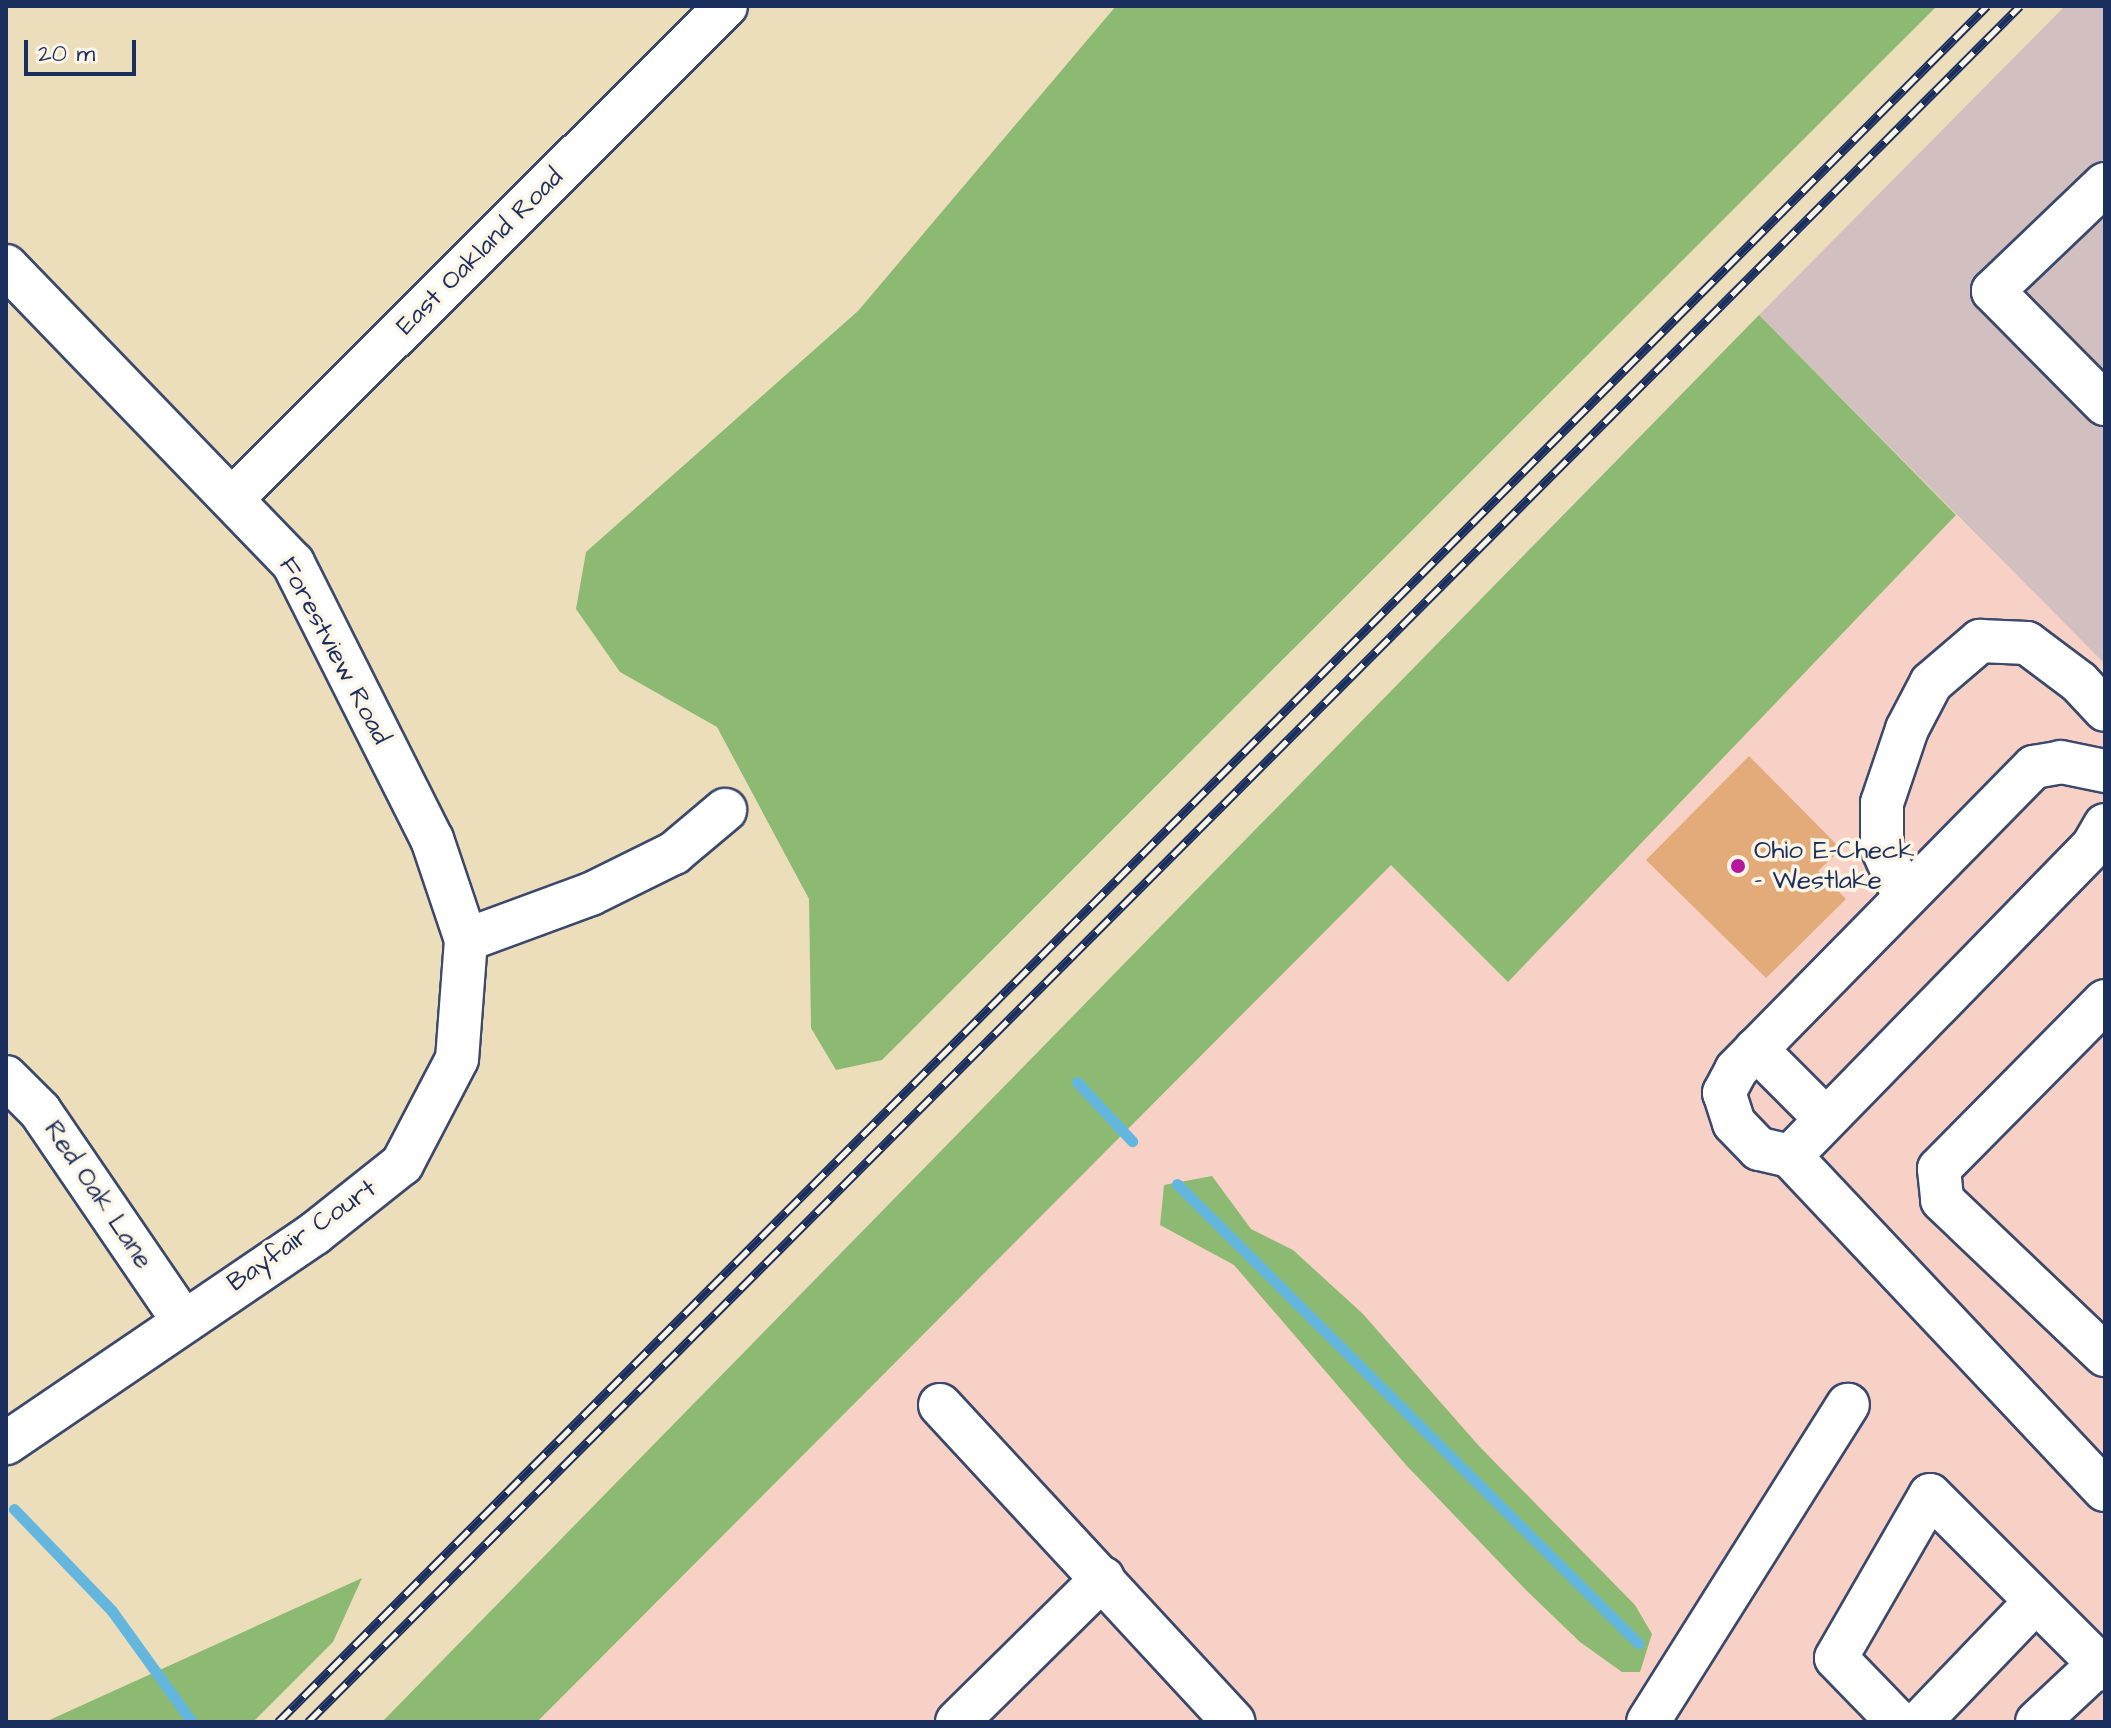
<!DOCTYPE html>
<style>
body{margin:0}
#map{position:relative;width:2111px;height:1728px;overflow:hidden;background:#eddebb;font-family:"Architects Daughter",sans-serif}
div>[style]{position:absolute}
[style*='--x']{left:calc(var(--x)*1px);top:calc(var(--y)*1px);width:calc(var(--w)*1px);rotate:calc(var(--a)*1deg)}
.built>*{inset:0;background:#f7d1c6}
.industrial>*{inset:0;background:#d2bfbf}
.forest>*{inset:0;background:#8dba72}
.stream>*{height:11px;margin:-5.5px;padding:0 5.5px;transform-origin:5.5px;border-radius:5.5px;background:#63b7df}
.building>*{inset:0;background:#e3aa7a}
.roads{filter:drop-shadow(2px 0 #3a496c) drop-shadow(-2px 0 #3a496c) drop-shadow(0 2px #3a496c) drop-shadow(0 -2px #3a496c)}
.minor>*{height:42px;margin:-21px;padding:0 21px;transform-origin:21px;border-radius:21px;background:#fff}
.rail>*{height:9px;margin-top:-4.5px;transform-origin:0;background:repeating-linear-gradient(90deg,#fcf5e5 0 18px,#1b2f5e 0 36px);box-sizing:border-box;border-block:2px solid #1b2f5e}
.dots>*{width:22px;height:22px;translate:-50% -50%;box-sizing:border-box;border:4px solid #fcf5e5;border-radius:50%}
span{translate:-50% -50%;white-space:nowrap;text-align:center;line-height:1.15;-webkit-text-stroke:7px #fcf5e5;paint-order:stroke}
.street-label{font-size:26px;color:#1b2f5e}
.poi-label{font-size:26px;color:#1b2f5e}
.left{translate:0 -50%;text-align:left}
.frame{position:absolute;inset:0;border:8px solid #1b2f5e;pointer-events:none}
.scale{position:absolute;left:24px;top:40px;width:112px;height:36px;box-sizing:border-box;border:4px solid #1b2f5e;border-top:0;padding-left:10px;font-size:24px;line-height:28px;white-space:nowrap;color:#1b2f5e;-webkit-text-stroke:6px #fcf5e5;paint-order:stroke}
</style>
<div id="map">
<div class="built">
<i style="clip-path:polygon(1956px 515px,2105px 664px,2105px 1722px,537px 1722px,1391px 865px,1508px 981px)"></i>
</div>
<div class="industrial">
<i style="clip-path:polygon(2065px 6px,2105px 6px,2105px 664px,1759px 315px)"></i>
</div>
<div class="forest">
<i style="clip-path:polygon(1116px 6px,1937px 6px,882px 1060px,836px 1070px,811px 1028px,809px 899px,717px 727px,620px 672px,576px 609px,586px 552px,858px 311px)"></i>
<i style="clip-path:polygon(1759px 315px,1956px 515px,1508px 982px,1391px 865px,537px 1722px,382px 1722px)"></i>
<i style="clip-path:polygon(1212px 1176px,1251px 1229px,1293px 1250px,1363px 1314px,1479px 1446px,1635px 1605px,1652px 1634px,1640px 1672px,1622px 1672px,1580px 1642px,1527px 1591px,1406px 1465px,1234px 1265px,1160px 1225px,1164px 1185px)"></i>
<i style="clip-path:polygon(362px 1578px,333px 1642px,253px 1722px,45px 1722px)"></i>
</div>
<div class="stream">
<i style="--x:1077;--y:1082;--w:81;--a:47"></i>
<i style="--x:1177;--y:1184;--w:651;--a:44.88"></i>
<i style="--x:14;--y:1509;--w:141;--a:46.1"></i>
<i style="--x:112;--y:1611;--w:137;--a:54.2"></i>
</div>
<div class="building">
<i style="clip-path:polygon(1749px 756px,1841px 849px,1818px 871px,1846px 899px,1766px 978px,1646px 860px)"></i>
</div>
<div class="roads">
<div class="minor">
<i style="--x:2105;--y:184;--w:155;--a:136.3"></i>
<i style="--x:1993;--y:291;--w:159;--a:45.3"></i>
<i style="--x:6;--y:266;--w:413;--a:46"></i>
<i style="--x:293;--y:563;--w:309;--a:63.3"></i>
<i style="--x:432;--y:839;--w:107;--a:71.4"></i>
<i style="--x:466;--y:940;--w:119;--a:94.3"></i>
<i style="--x:457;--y:1059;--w:119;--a:117.6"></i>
<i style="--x:402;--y:1164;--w:112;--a:141.5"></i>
<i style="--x:314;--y:1234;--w:372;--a:145.8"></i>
<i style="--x:234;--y:497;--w:695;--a:-44.94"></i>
<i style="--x:2105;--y:825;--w:24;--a:120"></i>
<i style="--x:2093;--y:846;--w:433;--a:134.3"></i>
<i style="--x:1790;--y:1156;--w:459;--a:46.7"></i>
<i style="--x:1904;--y:897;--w:54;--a:-114.2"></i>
<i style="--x:1882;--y:848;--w:45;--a:-90"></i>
<i style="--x:1882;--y:803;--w:78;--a:-71.3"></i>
<i style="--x:1907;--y:729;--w:52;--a:-62.4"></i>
<i style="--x:1931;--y:683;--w:65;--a:-40.6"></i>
<i style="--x:1980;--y:641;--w:47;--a:2.4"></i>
<i style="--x:2027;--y:643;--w:65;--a:36.9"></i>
<i style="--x:2079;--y:682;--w:38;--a:47"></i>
<i style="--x:466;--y:940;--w:133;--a:-20.2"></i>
<i style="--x:591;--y:894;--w:93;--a:-26.3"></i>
<i style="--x:674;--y:853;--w:67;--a:-40.1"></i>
<i style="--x:2105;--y:1001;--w:236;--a:134.7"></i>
<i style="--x:1939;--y:1169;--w:31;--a:84"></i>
<i style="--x:1942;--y:1200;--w:225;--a:43.6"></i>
<i style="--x:1756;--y:1049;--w:98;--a:45"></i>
<i style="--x:6;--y:1077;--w:48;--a:45"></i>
<i style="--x:40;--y:1111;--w:252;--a:55.7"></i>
<i style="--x:1790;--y:1156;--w:32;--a:-167"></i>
<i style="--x:1759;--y:1149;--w:36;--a:-134"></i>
<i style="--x:1734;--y:1123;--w:32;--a:-108"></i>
<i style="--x:1724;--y:1093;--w:26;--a:-62"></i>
<i style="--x:1736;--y:1070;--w:425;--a:-45.5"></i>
<i style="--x:2034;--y:767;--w:27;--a:-10"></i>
<i style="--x:2061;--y:762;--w:45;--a:11.6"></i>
<i style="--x:940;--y:1405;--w:432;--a:47.2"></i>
<i style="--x:957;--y:1722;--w:205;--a:-44.6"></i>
<i style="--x:1648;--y:1722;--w:375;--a:-57.8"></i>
<i style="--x:1898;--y:1722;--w:89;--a:-134.1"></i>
<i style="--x:1836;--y:1658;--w:188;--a:-60"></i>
<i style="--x:1930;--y:1495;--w:239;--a:45"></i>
<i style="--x:1920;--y:1722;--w:166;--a:-46.2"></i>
<i style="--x:2037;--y:1722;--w:85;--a:-43.1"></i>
<i style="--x:2099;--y:1664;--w:8;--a:45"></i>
</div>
</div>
<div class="rail">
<i style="--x:278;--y:1722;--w:2422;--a:-45.12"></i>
<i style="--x:308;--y:1722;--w:2424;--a:-45.07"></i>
</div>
<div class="dots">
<i style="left:1738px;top:866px;background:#b5179e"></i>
</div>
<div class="street-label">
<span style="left:480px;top:252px;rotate:-45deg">East Oakland Road</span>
<span style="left:334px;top:651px;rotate:62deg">Forestview Road</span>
<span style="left:98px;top:1195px;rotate:56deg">Red Oak Lane</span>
<span style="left:302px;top:1236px;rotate:-35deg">Bayfair Court</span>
</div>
<div class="poi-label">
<span class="left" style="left:1754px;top:866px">Ohio E-Check<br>- Westlake</span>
</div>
<div class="frame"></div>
<div class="scale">20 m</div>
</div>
